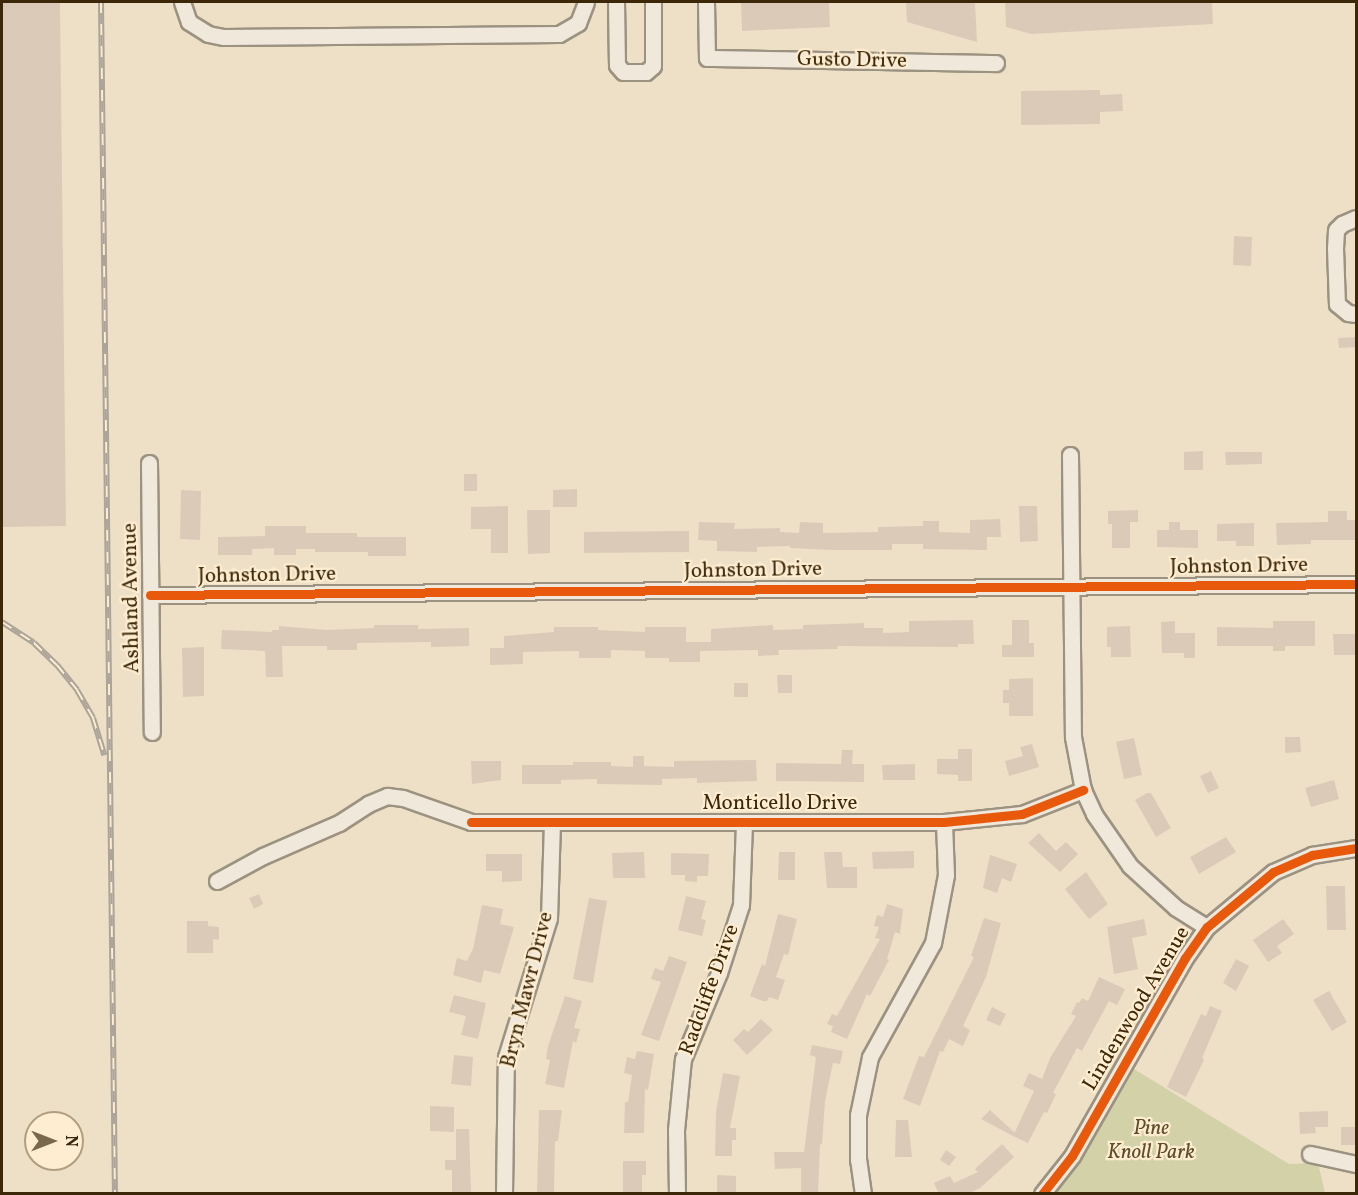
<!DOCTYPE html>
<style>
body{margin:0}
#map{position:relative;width:1358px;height:1195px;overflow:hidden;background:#ede0c7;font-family:Vollkorn,serif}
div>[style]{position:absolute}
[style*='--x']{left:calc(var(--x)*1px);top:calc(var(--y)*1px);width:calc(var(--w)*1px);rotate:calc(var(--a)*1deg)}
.green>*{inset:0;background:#d3d1a8}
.building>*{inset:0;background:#dccab9}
.roads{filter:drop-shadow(2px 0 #9c9280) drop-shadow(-2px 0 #9c9280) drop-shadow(0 2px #9c9280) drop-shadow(0 -2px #9c9280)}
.minor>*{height:15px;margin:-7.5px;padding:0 7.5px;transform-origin:7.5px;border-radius:7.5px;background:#efe8db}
.rail>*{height:6px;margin-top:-3px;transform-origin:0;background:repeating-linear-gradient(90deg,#feedd0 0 11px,#aca498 0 22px);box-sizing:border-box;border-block:2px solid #aca498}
.cycleway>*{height:9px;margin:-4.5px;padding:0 4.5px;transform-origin:4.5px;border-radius:4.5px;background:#e8590c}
span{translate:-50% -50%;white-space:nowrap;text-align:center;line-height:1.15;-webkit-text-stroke:4.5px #feedd0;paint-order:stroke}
.street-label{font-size:21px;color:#3c2709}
.park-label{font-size:21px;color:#5c4e2a;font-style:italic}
.frame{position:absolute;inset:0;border:3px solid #3c2709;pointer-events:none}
.north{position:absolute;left:24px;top:1111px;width:60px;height:60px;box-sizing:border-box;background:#feedd0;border:2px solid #b09e80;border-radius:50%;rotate:90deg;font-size:16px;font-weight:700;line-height:24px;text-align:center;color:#3c2709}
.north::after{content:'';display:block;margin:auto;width:21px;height:27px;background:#7a684c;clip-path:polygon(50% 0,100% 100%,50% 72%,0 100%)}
</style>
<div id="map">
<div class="green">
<i style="clip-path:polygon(1134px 1069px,1289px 1164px,1318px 1163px,1325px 1193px,1052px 1194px,1074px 1166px)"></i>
</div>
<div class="building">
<i style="clip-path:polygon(2px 2px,60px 2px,66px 526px,2px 527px)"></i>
<i style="clip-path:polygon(741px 2px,829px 2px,830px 27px,742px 31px)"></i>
<i style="clip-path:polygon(906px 2px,975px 2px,977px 42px,907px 22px)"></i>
<i style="clip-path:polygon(1005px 2px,1212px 2px,1213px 24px,1031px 34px,1006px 27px)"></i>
<i style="clip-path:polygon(1100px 90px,1100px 95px,1122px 94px,1123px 111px,1100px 112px,1100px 124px,1021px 125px,1021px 91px)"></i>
<i style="clip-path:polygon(1234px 236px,1252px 237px,1251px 266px,1233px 265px)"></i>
<i style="clip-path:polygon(1356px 337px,1356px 347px,1339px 348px,1338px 338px)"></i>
<i style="clip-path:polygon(1203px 451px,1203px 470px,1184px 470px,1184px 452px)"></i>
<i style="clip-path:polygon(1225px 452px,1262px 452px,1262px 464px,1226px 465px)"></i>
<i style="clip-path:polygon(464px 474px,477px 474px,477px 491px,464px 491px)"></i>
<i style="clip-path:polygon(577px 489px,577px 507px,553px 507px,553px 490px)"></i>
<i style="clip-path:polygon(181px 490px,201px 491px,200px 540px,180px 539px)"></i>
<i style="clip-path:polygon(508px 506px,508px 553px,491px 553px,491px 529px,471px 529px,471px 507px)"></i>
<i style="clip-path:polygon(1019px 506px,1037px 506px,1038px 541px,1020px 542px)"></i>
<i style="clip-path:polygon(527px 510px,550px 510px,550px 553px,528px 554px)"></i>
<i style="clip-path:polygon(1138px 510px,1138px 522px,1130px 522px,1130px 548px,1112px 548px,1112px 524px,1108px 524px,1108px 511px)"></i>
<i style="clip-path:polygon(1328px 511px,1347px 511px,1347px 520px,1356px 520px,1356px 540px,1311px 540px,1311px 544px,1277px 545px,1276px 523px,1328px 522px)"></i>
<i style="clip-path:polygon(1000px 519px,1001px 537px,987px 537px,987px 550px,923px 549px,923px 544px,892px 544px,892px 550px,833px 550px,790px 548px,790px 546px,757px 547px,757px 552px,717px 551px,717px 541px,698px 540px,699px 522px,735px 523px,734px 529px,780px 528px,780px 532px,799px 533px,800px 522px,823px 523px,823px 533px,878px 532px,878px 527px,923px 526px,923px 521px,939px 521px,939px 532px,970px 533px,970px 520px)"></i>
<i style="clip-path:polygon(1169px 522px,1180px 522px,1180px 530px,1198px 530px,1198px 548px,1157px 547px,1157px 530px,1169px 530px)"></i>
<i style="clip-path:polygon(1254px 523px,1254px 546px,1236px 546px,1236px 541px,1217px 541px,1217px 524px)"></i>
<i style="clip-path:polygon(265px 526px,306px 526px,306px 533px,357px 533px,357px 537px,406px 537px,406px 556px,368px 556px,368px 552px,315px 552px,315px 549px,296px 549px,296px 555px,274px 555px,274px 548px,252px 549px,252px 555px,218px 555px,218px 537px,265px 536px)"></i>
<i style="clip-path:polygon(689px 531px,689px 552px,584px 553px,584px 532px)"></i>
<i style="clip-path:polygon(973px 620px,974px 644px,958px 644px,958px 647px,837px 646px,838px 649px,778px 650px,779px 655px,758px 656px,758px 650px,700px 651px,700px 662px,669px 662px,669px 658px,645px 658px,645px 651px,611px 650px,611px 658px,579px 658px,579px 651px,523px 652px,523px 664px,490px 665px,490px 648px,504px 648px,504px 636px,554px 632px,554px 627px,598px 627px,598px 630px,645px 632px,645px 627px,686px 627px,686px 642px,711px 642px,711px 629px,773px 625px,773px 630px,803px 629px,803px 625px,864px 623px,864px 628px,883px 628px,883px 633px,909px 632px,909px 621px)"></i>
<i style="clip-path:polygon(1012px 620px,1029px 620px,1029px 643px,1034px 643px,1034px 657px,1002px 657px,1002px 645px,1012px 645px)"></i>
<i style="clip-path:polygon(1175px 621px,1175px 633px,1195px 633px,1195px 658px,1184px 658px,1184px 653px,1162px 653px,1161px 622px)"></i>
<i style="clip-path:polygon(1273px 621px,1315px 621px,1315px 646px,1285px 646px,1285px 651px,1273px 651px,1273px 646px,1217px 646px,1217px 627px,1273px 628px)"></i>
<i style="clip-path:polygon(374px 625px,418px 625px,418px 629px,469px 628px,469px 646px,431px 647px,431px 642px,357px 643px,357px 650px,327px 650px,327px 646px,282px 646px,283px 677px,266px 677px,265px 651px,221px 649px,222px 630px,272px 632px,272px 630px,279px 630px,279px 626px,327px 630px,374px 628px)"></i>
<i style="clip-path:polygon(1130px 626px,1131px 657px,1111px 657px,1111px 647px,1107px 647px,1107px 627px)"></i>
<i style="clip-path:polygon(1333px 634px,1356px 634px,1356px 655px,1334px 655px)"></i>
<i style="clip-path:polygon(204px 647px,204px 696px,183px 697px,182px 648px)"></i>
<i style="clip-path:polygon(777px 675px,792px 675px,792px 693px,778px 693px)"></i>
<i style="clip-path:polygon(1033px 678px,1033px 716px,1009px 716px,1009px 703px,1003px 703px,1003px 690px,1009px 690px,1009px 679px)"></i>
<i style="clip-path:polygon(734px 683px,748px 683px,748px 697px,734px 697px)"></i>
<i style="clip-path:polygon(1285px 737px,1300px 737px,1301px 752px,1285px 753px)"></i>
<i style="clip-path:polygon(1134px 738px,1142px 775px,1124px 779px,1116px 742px)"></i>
<i style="clip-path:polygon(1032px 744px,1039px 767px,1009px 776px,1005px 761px,1023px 756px,1020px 747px)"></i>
<i style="clip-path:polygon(958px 749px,972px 749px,972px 781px,958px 781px,958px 775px,937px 774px,937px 759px,958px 759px)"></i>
<i style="clip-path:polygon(842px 750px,853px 750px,852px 764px,864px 764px,864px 782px,776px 781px,776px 763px,841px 764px)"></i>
<i style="clip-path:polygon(633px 756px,644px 756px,644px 766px,674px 767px,674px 761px,756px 760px,757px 781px,697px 783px,697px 778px,662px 779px,662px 785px,597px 784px,597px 779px,561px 780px,561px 784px,522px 784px,522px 765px,573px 765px,573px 762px,611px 762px,611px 766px,633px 767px)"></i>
<i style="clip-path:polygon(471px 761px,501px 761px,501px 780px,472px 784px)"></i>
<i style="clip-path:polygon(915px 764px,915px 780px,883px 780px,882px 765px)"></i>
<i style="clip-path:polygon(1211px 771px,1219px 788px,1208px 793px,1200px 776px)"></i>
<i style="clip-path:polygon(1334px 780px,1339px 799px,1311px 807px,1305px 788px)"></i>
<i style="clip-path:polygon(1147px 793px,1151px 793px,1171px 828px,1156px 837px,1135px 800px)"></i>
<i style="clip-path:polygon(1039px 833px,1056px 851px,1066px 842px,1078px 854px,1060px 872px,1028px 843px)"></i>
<i style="clip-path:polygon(1226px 837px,1236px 852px,1199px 874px,1190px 857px)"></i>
<i style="clip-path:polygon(914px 851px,914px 868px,873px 869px,872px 852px)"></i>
<i style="clip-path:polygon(644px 852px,645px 878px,613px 878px,612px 853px)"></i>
<i style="clip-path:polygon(779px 852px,795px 852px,795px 880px,778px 880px)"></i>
<i style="clip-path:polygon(824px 852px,842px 852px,843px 867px,857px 867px,857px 888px,827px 888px)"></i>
<i style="clip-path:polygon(671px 853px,709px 854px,708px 876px,697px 876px,697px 882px,685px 881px,685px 875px,671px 875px)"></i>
<i style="clip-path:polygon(486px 854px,522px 854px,522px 881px,502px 882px,502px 871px,486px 871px)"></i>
<i style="clip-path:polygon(990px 855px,1017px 864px,1011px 882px,1002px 878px,997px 893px,983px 888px)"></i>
<i style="clip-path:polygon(1086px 872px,1108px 904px,1089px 919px,1065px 889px)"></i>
<i style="clip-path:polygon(1326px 886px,1345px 886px,1346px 930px,1327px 930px)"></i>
<i style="clip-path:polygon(259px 894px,263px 904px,254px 909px,249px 898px)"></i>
<i style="clip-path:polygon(686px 896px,706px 901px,701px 919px,706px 920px,702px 936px,678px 930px)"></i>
<i style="clip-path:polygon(589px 898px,607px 901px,593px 983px,573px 979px)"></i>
<i style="clip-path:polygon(887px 904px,903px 909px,900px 934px,895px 932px,887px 959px,889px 960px,870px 996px,867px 994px,847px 1039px,831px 1032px,833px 1026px,827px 1024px,832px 1014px,837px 1016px,880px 939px,875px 938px,879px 927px,874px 926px,877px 915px,883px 917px)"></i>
<i style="clip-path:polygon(482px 905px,503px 909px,500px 924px,514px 927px,500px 974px,484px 970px,481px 983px,453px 975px,457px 958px,467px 961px,473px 949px)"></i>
<i style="clip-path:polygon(778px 914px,797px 919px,788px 955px,784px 954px,776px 977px,785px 980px,778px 1000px,769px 997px,767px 1001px,763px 1001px,750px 996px,762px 964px,765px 966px)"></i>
<i style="clip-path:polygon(984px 918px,1001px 923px,986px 977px,963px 1026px,970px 1030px,963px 1046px,949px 1039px,943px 1052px,940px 1051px,920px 1106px,903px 1099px,919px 1056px,924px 1057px,974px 957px,971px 956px)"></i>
<i style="clip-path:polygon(1144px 919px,1147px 935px,1132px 938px,1138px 969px,1114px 974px,1107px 927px)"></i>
<i style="clip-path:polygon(1283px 919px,1294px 934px,1277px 946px,1282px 953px,1268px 962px,1253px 940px)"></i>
<i style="clip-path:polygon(187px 921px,208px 921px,208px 926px,219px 927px,219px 940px,213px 939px,213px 953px,187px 953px)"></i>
<i style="clip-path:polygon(669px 956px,687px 962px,659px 1041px,641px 1035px,661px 982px,651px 979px,655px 968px,663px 971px)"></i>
<i style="clip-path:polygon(1236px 959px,1249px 966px,1236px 991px,1223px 983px)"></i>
<i style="clip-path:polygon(1099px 977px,1125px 989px,1117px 1005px,1109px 1001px,1082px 1051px,1077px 1048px,1053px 1093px,1056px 1094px,1047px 1113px,1044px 1112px,1028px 1143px,1013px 1136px,1034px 1091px,1023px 1086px,1029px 1073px,1042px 1079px,1050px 1058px,1076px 1016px,1071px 1014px,1077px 1002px,1079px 1003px,1082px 998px,1088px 1001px)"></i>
<i style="clip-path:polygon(1329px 991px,1347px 1022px,1332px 1031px,1313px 1000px)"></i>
<i style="clip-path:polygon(454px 995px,486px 1003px,478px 1039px,461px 1035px,466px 1016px,449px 1012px)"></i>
<i style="clip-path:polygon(565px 996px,582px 1001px,574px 1028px,580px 1029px,576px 1043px,573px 1041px,564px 1088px,545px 1084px,550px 1060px,546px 1059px,548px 1046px)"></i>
<i style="clip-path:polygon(1210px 1006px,1222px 1011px,1202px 1058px,1204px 1060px,1186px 1097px,1167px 1087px,1201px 1014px,1206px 1016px)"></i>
<i style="clip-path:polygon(992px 1007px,1006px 1014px,1000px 1026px,986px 1020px)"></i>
<i style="clip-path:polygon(761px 1019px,773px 1030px,747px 1055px,733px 1040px,744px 1029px,748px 1032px)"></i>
<i style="clip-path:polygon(812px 1045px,843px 1051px,840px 1064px,833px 1063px,825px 1101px,822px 1144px,820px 1144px,818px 1194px,801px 1194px,801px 1168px,775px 1169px,774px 1152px,804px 1152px,816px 1057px,810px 1055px)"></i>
<i style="clip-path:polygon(637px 1051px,654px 1054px,648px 1090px,645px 1089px,644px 1133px,624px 1133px,625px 1102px,628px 1102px,632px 1075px,624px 1073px,627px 1057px,635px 1059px)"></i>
<i style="clip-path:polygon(454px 1055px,473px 1057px,471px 1086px,451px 1084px)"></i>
<i style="clip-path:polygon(723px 1073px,740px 1076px,730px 1128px,736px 1128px,736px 1140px,732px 1140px,732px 1156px,715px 1156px,716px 1112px)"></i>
<i style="clip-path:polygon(430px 1106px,454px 1107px,454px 1132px,430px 1131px)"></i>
<i style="clip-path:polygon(539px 1110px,562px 1110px,558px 1141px,555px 1141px,554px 1194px,537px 1194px)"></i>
<i style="clip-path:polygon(990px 1110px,1015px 1133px,1013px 1136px,981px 1119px)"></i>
<i style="clip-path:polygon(1328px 1111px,1328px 1127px,1315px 1127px,1316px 1133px,1300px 1134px,1299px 1112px)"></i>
<i style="clip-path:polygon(896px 1120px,908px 1120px,912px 1157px,895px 1157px)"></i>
<i style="clip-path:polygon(1341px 1127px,1356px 1127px,1356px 1145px,1341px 1145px)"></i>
<i style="clip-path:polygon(456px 1129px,469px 1129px,471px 1194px,452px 1194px,452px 1170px,445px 1170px,445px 1160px,456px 1160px)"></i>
<i style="clip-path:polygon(1002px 1144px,1014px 1157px,980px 1188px,968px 1194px,939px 1194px,934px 1183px,950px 1176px,954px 1183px,978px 1172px,975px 1169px)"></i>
<i style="clip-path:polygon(946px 1150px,956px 1157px,949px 1166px,940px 1160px)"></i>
<i style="clip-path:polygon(623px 1161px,646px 1161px,646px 1175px,642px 1175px,642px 1194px,623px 1194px)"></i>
<i style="clip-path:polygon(717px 1175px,736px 1176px,736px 1194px,717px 1194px)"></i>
</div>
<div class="roads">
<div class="minor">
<i style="--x:182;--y:2;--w:21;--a:71"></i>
<i style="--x:189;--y:22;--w:22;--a:32"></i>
<i style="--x:208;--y:34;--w:16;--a:11"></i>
<i style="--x:224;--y:37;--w:335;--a:-0.5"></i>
<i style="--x:559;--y:34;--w:22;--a:-30"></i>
<i style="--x:578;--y:23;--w:22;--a:-69"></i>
<i style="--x:616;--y:2;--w:63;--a:89.1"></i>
<i style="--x:617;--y:65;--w:9;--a:49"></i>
<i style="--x:623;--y:72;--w:23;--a:0"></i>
<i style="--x:646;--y:72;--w:9;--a:-41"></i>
<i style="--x:653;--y:66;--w:64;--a:-90"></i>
<i style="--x:706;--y:2;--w:56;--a:89"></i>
<i style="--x:707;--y:58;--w:289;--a:1"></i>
<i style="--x:1356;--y:218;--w:15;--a:157"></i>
<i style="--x:1342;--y:224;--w:8;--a:135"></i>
<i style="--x:1336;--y:230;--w:18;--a:93"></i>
<i style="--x:1335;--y:248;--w:56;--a:88"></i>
<i style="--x:1337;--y:304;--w:14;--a:39"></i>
<i style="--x:1348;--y:313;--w:8;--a:7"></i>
<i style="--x:1070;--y:455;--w:282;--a:89.4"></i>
<i style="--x:1073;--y:737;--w:54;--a:79.3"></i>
<i style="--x:1083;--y:790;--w:26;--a:65"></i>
<i style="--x:1094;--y:814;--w:63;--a:55.3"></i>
<i style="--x:1130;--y:866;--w:62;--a:42.4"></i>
<i style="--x:1176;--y:908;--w:36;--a:32"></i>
<i style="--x:149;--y:463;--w:269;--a:89.4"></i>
<i style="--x:150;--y:595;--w:1206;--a:-0.52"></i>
<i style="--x:217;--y:881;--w:52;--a:-28.5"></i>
<i style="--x:263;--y:856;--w:83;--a:-23.5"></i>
<i style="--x:339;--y:823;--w:35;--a:-33"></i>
<i style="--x:368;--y:804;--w:21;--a:-23"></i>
<i style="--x:387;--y:796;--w:16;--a:7"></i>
<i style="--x:403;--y:798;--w:72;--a:19.4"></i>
<i style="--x:471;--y:822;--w:473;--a:0"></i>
<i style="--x:944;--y:822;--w:78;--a:-5.9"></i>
<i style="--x:1022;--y:814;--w:66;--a:-21.5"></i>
<i style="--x:1310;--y:1154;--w:47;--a:12.3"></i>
<i style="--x:504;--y:1194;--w:137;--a:-89.2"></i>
<i style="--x:506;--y:1057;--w:145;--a:-72.8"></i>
<i style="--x:549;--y:918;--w:96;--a:-88.2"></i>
<i style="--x:677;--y:1194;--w:64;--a:-90.9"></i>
<i style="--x:676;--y:1130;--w:71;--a:-84.4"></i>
<i style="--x:683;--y:1059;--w:93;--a:-67.3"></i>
<i style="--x:719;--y:973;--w:71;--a:-72.1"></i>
<i style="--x:741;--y:905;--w:83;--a:-87.9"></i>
<i style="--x:863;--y:1194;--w:34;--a:-98"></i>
<i style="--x:858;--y:1160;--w:45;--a:-90"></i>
<i style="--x:858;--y:1115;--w:59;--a:-78.3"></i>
<i style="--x:870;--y:1057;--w:130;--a:-61.1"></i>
<i style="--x:933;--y:943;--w:69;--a:-79.2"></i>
<i style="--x:946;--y:875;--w:53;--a:-92.2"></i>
<i style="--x:1042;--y:1194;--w:48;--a:-51.7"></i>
<i style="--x:1072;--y:1156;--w:228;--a:-60.3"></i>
<i style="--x:1185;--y:958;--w:38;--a:-55"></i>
<i style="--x:1207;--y:927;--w:86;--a:-39.8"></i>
<i style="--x:1273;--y:872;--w:43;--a:-23.6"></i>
<i style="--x:1312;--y:855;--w:45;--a:-9"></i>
</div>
</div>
<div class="rail">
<i style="--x:101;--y:2;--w:1192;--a:89.33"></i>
<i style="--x:2;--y:622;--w:38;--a:33"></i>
<i style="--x:34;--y:643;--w:32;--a:44"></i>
<i style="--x:57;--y:665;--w:32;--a:51"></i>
<i style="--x:77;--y:690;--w:32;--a:60"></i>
<i style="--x:93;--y:718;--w:39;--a:73"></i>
</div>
<div class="cycleway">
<i style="--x:150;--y:595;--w:1206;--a:-0.52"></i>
<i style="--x:471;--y:822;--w:473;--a:0"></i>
<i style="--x:944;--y:822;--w:78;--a:-5.9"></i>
<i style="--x:1022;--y:814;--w:66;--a:-21.5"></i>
<i style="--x:1042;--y:1194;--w:48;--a:-51.7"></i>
<i style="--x:1072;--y:1156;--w:228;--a:-60.3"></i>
<i style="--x:1185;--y:958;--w:38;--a:-55"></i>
<i style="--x:1207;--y:927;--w:86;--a:-39.8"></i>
<i style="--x:1273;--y:872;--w:43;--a:-23.6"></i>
<i style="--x:1312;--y:855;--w:45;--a:-9"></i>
</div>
<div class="street-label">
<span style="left:852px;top:61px;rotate:1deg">Gusto Drive</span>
<span style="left:1239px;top:567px;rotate:-1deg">Johnston Drive</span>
<span style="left:753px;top:571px;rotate:-1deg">Johnston Drive</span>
<span style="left:267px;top:576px;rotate:-1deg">Johnston Drive</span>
<span style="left:132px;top:598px;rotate:-91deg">Ashland Avenue</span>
<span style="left:780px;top:804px">Monticello Drive</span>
<span style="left:528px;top:990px;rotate:-76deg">Bryn Mawr Drive</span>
<span style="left:710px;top:990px;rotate:-70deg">Radcliffe Drive</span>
<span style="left:1137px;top:1009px;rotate:-59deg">Lindenwood Avenue</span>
</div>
<div class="park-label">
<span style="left:1151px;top:1141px">Pine<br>Knoll Park</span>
</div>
<div class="frame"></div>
<div class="north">N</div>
</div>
